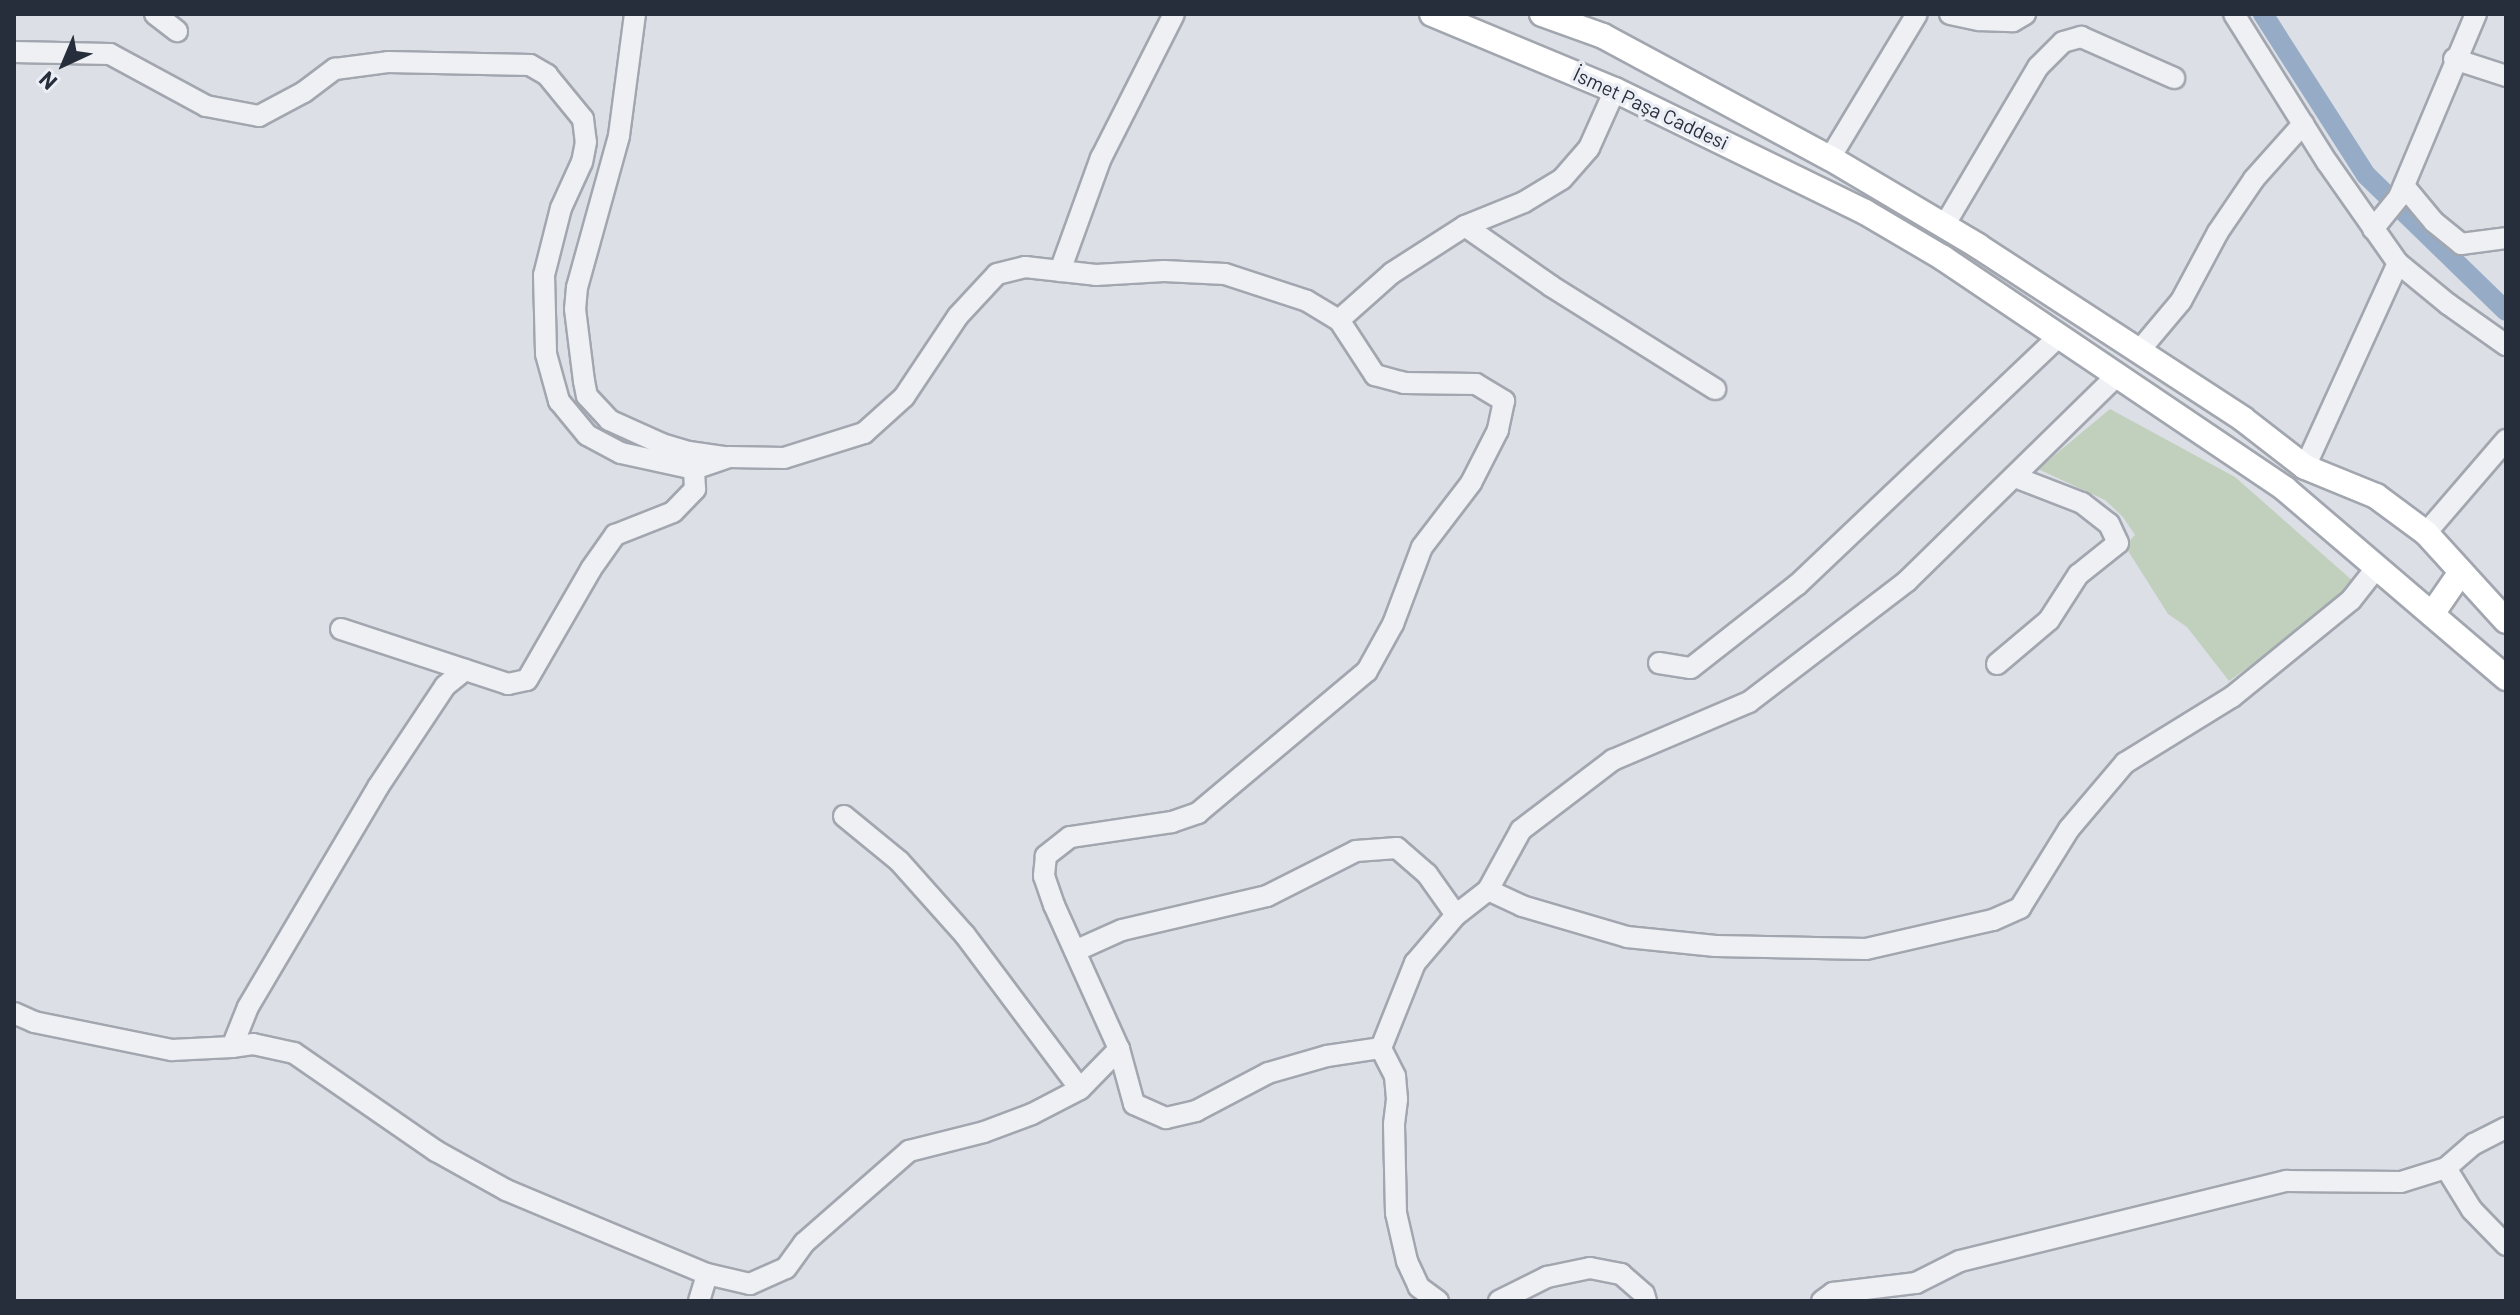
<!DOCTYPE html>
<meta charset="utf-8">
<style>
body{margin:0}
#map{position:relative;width:2520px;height:1315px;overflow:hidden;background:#dcdfe6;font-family:Barlow,sans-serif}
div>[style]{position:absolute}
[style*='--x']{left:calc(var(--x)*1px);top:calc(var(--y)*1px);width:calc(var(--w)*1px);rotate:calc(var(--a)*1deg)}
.green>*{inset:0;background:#c1d0bd}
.canal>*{height:20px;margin:-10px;padding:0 10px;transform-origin:10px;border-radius:10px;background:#96acc6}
.roads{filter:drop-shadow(2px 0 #a2a6af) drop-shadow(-2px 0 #a2a6af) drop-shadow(0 2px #a2a6af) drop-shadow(0 -2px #a2a6af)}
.minor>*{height:20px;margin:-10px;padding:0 10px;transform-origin:10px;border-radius:10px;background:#eef0f4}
.major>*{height:24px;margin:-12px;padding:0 12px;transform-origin:12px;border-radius:12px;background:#fff}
span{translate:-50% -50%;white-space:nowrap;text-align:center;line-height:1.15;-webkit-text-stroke:7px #ebeef4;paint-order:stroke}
.street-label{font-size:20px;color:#262d3b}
.frame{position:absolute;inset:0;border:16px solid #262d3b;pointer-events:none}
.north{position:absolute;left:24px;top:24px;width:80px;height:80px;-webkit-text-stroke:6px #ebeef4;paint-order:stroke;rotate:224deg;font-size:22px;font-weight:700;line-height:32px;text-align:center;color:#262d3b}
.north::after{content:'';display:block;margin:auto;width:28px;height:36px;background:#262d3b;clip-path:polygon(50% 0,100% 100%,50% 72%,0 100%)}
</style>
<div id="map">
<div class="green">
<i style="clip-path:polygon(2110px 409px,2235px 477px,2354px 582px,2320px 616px,2229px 681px,2187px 627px,2168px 614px,2125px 546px,2135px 535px,2123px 517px,2105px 500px,2038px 469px)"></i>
</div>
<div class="canal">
<i style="--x:2263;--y:14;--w:191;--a:57.4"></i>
<i style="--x:2366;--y:175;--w:195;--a:44.2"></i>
</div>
<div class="roads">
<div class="minor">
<i style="--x:155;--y:14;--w:28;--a:38"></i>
<i style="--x:635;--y:14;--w:123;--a:97.5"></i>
<i style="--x:619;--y:136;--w:157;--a:105.5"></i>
<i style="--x:577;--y:287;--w:22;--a:95"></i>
<i style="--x:575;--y:309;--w:73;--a:82.9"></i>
<i style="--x:584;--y:381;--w:15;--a:79"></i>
<i style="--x:587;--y:396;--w:33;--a:47"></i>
<i style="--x:609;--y:420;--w:58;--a:24.4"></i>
<i style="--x:662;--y:444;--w:28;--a:17"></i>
<i style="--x:689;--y:452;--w:35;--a:8"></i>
<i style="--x:1950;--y:14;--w:30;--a:12"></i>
<i style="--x:1979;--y:20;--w:34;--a:2"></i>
<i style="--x:2013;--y:21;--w:14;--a:-30"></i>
<i style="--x:2234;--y:14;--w:175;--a:57.9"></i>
<i style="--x:2327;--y:162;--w:123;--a:54.9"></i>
<i style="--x:2398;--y:263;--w:65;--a:39.4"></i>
<i style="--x:2448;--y:304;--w:71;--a:35.3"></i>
<i style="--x:14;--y:52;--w:96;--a:1.2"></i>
<i style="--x:110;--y:54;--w:109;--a:28.4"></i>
<i style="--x:206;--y:106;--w:54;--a:10.7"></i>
<i style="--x:259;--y:116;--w:51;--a:-28.1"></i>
<i style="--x:304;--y:92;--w:39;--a:-37"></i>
<i style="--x:335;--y:69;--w:53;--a:-7.5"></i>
<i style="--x:388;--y:62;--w:142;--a:1.2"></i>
<i style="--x:530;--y:65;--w:20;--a:30"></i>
<i style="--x:547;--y:75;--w:57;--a:50.7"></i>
<i style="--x:583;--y:119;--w:23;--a:83"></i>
<i style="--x:586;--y:142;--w:20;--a:101"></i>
<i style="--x:582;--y:162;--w:51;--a:114.5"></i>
<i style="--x:561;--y:208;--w:69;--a:104.2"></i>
<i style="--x:544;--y:275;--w:79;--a:88.5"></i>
<i style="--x:546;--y:354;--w:49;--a:74.5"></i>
<i style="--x:559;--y:401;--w:44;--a:50.5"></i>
<i style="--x:587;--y:435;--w:38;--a:28"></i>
<i style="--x:621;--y:453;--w:75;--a:12.4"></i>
<i style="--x:694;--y:469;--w:37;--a:-19"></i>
<i style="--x:729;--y:457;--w:55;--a:1"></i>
<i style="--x:784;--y:458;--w:84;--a:-17.4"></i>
<i style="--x:864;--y:433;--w:54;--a:-42"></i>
<i style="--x:904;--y:397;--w:97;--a:-56.3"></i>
<i style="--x:958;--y:316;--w:57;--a:-47.1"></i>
<i style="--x:997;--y:274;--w:29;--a:-14"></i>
<i style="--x:1025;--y:267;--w:71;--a:6.4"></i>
<i style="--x:1096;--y:275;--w:68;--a:-3.4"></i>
<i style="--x:1164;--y:271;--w:61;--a:2.8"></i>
<i style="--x:1225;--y:274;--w:86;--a:18.2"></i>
<i style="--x:1307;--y:301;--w:37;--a:31"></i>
<i style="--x:1339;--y:320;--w:66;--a:56.8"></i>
<i style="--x:1375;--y:375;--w:30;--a:15"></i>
<i style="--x:1404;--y:383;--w:72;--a:0.8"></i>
<i style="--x:1476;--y:384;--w:33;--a:31"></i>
<i style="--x:1504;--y:401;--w:30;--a:102"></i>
<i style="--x:1498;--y:430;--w:59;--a:117"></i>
<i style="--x:1471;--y:483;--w:81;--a:127.4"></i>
<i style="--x:1422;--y:547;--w:82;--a:110.6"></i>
<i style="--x:1393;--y:624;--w:54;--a:119"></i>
<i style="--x:1367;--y:671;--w:221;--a:140"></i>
<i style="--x:1198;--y:813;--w:28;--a:161"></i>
<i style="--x:1172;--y:822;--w:103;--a:171.6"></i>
<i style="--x:1070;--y:837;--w:31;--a:142"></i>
<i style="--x:1046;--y:856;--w:20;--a:96"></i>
<i style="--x:1044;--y:876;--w:31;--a:71"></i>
<i style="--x:1054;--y:905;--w:158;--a:65.7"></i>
<i style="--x:1119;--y:1049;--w:57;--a:74.7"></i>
<i style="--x:1134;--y:1104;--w:35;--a:24"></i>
<i style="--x:1166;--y:1118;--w:31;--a:-13"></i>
<i style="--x:1196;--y:1111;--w:81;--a:-27.8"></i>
<i style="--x:1268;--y:1073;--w:61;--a:-16.1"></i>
<i style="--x:1327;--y:1056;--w:55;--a:-8.4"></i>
<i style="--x:2454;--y:59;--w:55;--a:18.1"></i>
<i style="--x:1830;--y:158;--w:168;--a:-58.9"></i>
<i style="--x:2404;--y:186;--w:47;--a:50.2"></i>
<i style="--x:2434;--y:222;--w:35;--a:39"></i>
<i style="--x:2461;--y:244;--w:45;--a:-7.6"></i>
<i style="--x:1465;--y:226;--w:105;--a:34.9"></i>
<i style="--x:1551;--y:286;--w:194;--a:32.1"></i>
<i style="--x:1944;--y:226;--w:185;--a:-59.4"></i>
<i style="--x:2038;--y:67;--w:35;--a:-45"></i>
<i style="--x:2063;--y:42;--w:19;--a:-16"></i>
<i style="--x:2081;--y:37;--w:102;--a:23.8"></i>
<i style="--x:2373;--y:229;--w:41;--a:-50.9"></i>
<i style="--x:2399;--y:197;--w:199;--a:-67.2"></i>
<i style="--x:1060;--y:271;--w:120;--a:-70.1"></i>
<i style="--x:1101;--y:158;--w:161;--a:-63.1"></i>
<i style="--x:1339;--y:320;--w:71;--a:-41.6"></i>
<i style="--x:1392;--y:273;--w:87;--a:-32.8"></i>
<i style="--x:1465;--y:226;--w:64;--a:-22.1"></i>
<i style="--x:1524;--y:202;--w:44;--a:-31.2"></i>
<i style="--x:1562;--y:179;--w:41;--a:-48.9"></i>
<i style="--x:1589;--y:148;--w:64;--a:-65.9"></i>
<i style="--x:2139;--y:351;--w:65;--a:-50"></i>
<i style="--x:2181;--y:301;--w:78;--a:-61.8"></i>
<i style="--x:2218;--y:232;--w:64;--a:-55.8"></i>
<i style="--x:2254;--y:179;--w:74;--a:-48.3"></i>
<i style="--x:2305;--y:467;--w:224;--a:-65.5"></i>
<i style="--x:2426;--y:533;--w:123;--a:-49.3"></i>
<i style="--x:341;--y:629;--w:176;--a:18.2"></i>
<i style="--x:508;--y:684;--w:19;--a:-12"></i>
<i style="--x:527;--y:680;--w:128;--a:-60"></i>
<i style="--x:591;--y:569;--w:42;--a:-54.8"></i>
<i style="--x:615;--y:535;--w:62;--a:-21.6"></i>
<i style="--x:673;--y:512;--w:32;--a:-46"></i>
<i style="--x:695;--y:489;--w:20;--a:-93"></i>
<i style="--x:1659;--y:663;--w:32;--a:9"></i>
<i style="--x:1691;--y:668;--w:135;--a:-38.1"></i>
<i style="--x:1797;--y:585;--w:361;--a:-43.5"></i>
<i style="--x:1997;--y:664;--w:68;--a:-40.2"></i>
<i style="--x:2049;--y:620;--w:54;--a:-57.2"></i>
<i style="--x:2078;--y:575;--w:51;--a:-38.7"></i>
<i style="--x:2118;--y:543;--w:21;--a:-115"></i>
<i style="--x:2109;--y:524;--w:34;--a:-142"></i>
<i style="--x:2082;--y:503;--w:72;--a:-158.8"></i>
<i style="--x:844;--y:816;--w:71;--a:39.3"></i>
<i style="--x:899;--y:861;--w:99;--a:48.3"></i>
<i style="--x:965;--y:935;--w:192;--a:53.2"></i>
<i style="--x:1488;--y:890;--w:38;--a:25"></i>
<i style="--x:1522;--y:906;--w:109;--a:16.4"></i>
<i style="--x:1627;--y:937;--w:89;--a:5.8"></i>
<i style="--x:1716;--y:946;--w:150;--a:1.1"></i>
<i style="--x:1866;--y:949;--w:130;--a:-12.9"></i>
<i style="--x:1993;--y:920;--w:30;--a:-24"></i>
<i style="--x:2020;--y:908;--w:93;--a:-58.2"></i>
<i style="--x:2069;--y:829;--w:87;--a:-49.7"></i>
<i style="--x:2125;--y:763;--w:126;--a:-31.7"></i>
<i style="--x:2232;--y:697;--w:154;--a:-39.2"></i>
<i style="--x:2351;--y:600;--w:42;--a:-51.8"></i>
<i style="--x:1075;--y:951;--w:51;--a:-24.1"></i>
<i style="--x:1122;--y:930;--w:149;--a:-13.2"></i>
<i style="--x:1267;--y:896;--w:100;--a:-26.8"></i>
<i style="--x:1356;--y:851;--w:41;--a:-4.2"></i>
<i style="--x:1397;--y:848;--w:40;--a:41"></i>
<i style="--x:1427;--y:874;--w:50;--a:54.7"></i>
<i style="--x:14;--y:1013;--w:22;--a:24"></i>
<i style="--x:34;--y:1022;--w:141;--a:11.5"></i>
<i style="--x:172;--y:1050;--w:60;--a:-2.9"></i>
<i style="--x:232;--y:1047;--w:43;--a:-68.2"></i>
<i style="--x:248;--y:1007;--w:256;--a:-59.4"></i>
<i style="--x:378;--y:787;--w:121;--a:-56.4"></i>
<i style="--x:445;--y:686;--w:26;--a:-39"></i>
<i style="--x:232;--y:1047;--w:21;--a:-8"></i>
<i style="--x:253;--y:1044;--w:42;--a:12.4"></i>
<i style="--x:294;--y:1053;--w:173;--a:34.6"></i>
<i style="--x:436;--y:1151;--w:80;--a:29.1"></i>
<i style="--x:506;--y:1190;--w:218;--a:22.7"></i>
<i style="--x:2446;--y:1168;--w:49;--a:58.2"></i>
<i style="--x:2472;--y:1210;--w:49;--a:45.8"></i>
<i style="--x:699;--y:1301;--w:28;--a:-73"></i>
<i style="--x:707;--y:1274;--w:44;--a:13.1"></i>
<i style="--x:750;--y:1284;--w:39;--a:-24"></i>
<i style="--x:786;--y:1268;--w:31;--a:-54"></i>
<i style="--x:804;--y:1243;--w:140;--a:-41.2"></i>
<i style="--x:909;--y:1151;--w:77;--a:-14.2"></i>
<i style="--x:984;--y:1132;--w:51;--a:-20.6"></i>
<i style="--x:1032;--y:1114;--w:54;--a:-27.5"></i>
<i style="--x:1080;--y:1089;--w:56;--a:-45.7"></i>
<i style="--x:1438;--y:1301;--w:24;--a:-144"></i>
<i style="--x:1419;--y:1287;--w:29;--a:-115"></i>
<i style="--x:1407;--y:1261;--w:49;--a:-102.9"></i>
<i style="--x:1396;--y:1213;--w:89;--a:-91.3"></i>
<i style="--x:1394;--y:1124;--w:25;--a:-83"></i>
<i style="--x:1397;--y:1099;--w:23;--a:-95"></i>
<i style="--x:1395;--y:1076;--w:31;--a:-117"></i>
<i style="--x:1381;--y:1048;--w:92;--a:-68.2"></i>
<i style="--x:1415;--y:963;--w:63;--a:-49.5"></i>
<i style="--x:1456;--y:915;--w:41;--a:-38"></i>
<i style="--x:1488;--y:890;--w:68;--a:-61.2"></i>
<i style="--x:1521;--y:830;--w:116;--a:-37.3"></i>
<i style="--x:1613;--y:760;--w:148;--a:-23.1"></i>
<i style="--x:1749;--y:702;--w:199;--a:-37.4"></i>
<i style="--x:1907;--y:581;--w:294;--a:-44.4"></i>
<i style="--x:1499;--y:1301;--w:54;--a:-26.6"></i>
<i style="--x:1547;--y:1277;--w:44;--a:-11.8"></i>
<i style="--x:1590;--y:1268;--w:32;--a:11"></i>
<i style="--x:1621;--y:1274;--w:30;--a:41"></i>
<i style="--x:1644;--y:1294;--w:7;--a:74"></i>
<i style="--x:1822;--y:1301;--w:14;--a:-36"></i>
<i style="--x:1833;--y:1293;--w:84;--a:-6.9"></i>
<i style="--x:1916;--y:1283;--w:49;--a:-26.6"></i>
<i style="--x:1960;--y:1261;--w:336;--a:-13.8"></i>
<i style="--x:2286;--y:1181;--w:115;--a:0.5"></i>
<i style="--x:2401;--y:1182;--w:47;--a:-17.3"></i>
<i style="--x:2446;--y:1168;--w:37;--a:-41"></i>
<i style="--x:2474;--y:1144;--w:36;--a:-27"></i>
</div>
<div class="major">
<i style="--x:1432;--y:14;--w:198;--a:22.6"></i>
<i style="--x:1615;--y:90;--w:278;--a:26"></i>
<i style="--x:1865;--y:212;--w:91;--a:30.5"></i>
<i style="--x:1943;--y:258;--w:413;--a:34"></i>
<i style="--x:2285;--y:489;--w:291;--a:40.5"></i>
<i style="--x:1542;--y:14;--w:65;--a:19.8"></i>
<i style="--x:1603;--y:36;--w:258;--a:28.3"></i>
<i style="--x:1830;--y:158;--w:172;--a:30.7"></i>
<i style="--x:1978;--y:246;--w:316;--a:33.1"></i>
<i style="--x:2243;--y:419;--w:78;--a:37.7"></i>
<i style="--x:2305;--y:467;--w:77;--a:22.2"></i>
<i style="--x:2376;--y:496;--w:62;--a:36.5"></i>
<i style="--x:2426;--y:533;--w:119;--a:47.7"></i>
<i style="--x:2432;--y:614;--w:51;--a:-55.4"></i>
</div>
</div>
<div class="street-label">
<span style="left:1651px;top:108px;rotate:25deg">İsmet Paşa Caddesi</span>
</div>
<div class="frame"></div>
<div class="north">N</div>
</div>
